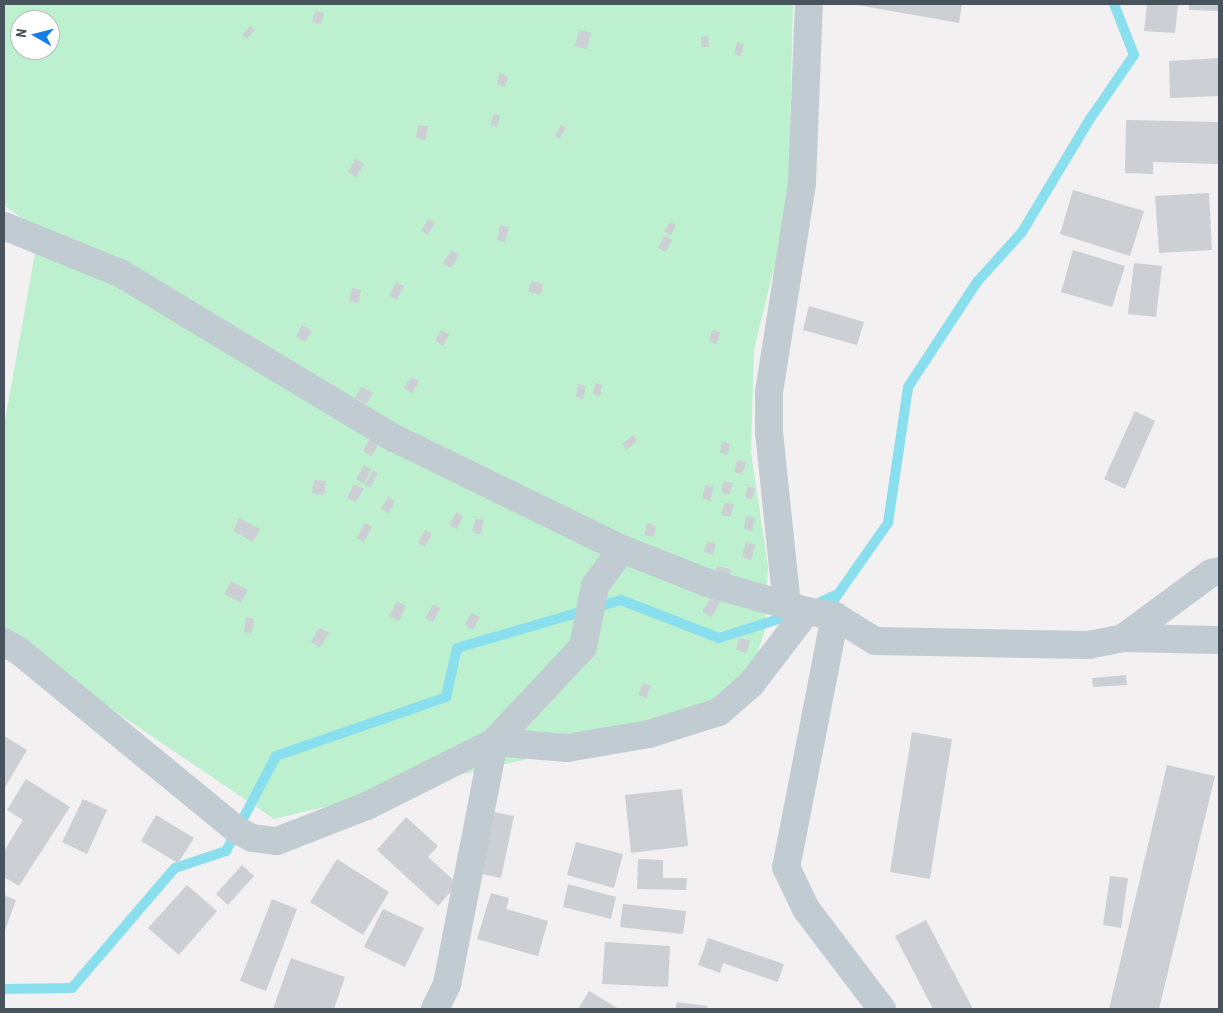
<!DOCTYPE html>
<style>
body{margin:0}
#map{position:relative;width:1223px;height:1013px;overflow:hidden;background:#f2f0f0;font-family:"Roboto Condensed",sans-serif}
div>[style]{position:absolute}
[style*='--x']{left:calc(var(--x)*1px);top:calc(var(--y)*1px);width:calc(var(--w)*1px);rotate:calc(var(--a)*1deg)}
.green>*{inset:0;background:#bdf0ce}
.stream>*{height:10px;margin:-5px;padding:0 5px;transform-origin:5px;border-radius:5px;background:#89dfee}
.building>*{inset:0;background:#cccfd4}
.minor>*{height:28px;margin:-14px;padding:0 14px;transform-origin:14px;border-radius:14px;background:#c0cbd2}
span{translate:-50% -50%;white-space:nowrap;text-align:center;line-height:1.15;-webkit-text-stroke:4px #fff;paint-order:stroke}
.frame{position:absolute;inset:0;border:5px solid #47545e;pointer-events:none}
.north{position:absolute;left:10px;top:10px;width:50px;height:50px;box-sizing:border-box;background:#fff;border:1px solid #b5bbbf;border-radius:50%;rotate:278deg;font-size:14px;font-weight:700;line-height:20px;text-align:center;color:#47545e}
.north::after{content:'';display:block;margin:auto;width:18px;height:22px;background:#157de7;clip-path:polygon(50% 0,100% 100%,50% 72%,0 100%)}
</style>
<div id="map">
<div class="green">
<i style="clip-path:polygon(evenodd,4px 4px,793px 4px,788px 211px,754px 350px,751px 452px,768px 566px,765px 631px,751px 670px,718px 705px,662px 727px,274px 819px,4px 636px,4px 426px,39px 231px,4px 205px,4px 4px,20px 20px,50px 20px,50px 50px,20px 50px,20px 20px)"></i>
</div>
<div class="stream">
<i style="--x:834;--y:600;--w:94;--a:-55"></i>
<i style="--x:888;--y:523;--w:137;--a:-81.6"></i>
<i style="--x:908;--y:387;--w:126;--a:-56.7"></i>
<i style="--x:977;--y:282;--w:67;--a:-48"></i>
<i style="--x:1022;--y:232;--w:132;--a:-59"></i>
<i style="--x:1090;--y:119;--w:78;--a:-55.5"></i>
<i style="--x:1134;--y:55;--w:55;--a:-111.4"></i>
<i style="--x:812;--y:606;--w:26;--a:-25"></i>
<i style="--x:4;--y:989;--w:68;--a:-0.8"></i>
<i style="--x:72;--y:988;--w:158;--a:-49.4"></i>
<i style="--x:175;--y:868;--w:54;--a:-18.4"></i>
<i style="--x:226;--y:851;--w:107;--a:-62.2"></i>
<i style="--x:276;--y:756;--w:180;--a:-19.1"></i>
<i style="--x:446;--y:697;--w:50;--a:-77.3"></i>
<i style="--x:457;--y:648;--w:171;--a:-16.3"></i>
<i style="--x:621;--y:600;--w:105;--a:21.2"></i>
<i style="--x:719;--y:638;--w:79;--a:-17.7"></i>
</div>
<div class="building">
<i style="clip-path:polygon(852px 4px,962px 4px,959px 23px)"></i>
<i style="clip-path:polygon(1147px 4px,1178px 4px,1175px 33px,1144px 31px)"></i>
<i style="clip-path:polygon(1189px 4px,1219px 4px,1219px 11px,1189px 10px)"></i>
<i style="clip-path:polygon(315px 11px,324px 13px,321px 24px,312px 22px)"></i>
<i style="clip-path:polygon(250px 26px,255px 30px,247px 39px,242px 35px)"></i>
<i style="clip-path:polygon(579px 30px,591px 33px,587px 49px,575px 46px)"></i>
<i style="clip-path:polygon(708px 36px,709px 47px,702px 47px,701px 37px)"></i>
<i style="clip-path:polygon(737px 42px,744px 44px,741px 56px,734px 54px)"></i>
<i style="clip-path:polygon(1219px 58px,1219px 96px,1170px 98px,1169px 61px)"></i>
<i style="clip-path:polygon(499px 73px,508px 76px,505px 87px,497px 85px)"></i>
<i style="clip-path:polygon(494px 114px,500px 115px,497px 127px,490px 125px)"></i>
<i style="clip-path:polygon(1126px 120px,1219px 122px,1219px 164px,1153px 162px,1153px 174px,1125px 173px)"></i>
<i style="clip-path:polygon(418px 125px,428px 126px,426px 140px,416px 138px)"></i>
<i style="clip-path:polygon(561px 125px,566px 128px,559px 139px,555px 136px)"></i>
<i style="clip-path:polygon(355px 159px,364px 164px,356px 177px,348px 172px)"></i>
<i style="clip-path:polygon(1073px 190px,1144px 211px,1130px 256px,1060px 234px)"></i>
<i style="clip-path:polygon(1209px 193px,1212px 250px,1159px 253px,1155px 196px)"></i>
<i style="clip-path:polygon(428px 219px,435px 223px,428px 235px,421px 231px)"></i>
<i style="clip-path:polygon(670px 222px,676px 225px,671px 235px,664px 232px)"></i>
<i style="clip-path:polygon(500px 225px,509px 227px,505px 242px,497px 240px)"></i>
<i style="clip-path:polygon(664px 236px,672px 240px,666px 252px,658px 248px)"></i>
<i style="clip-path:polygon(451px 250px,459px 255px,451px 268px,443px 263px)"></i>
<i style="clip-path:polygon(1073px 250px,1125px 266px,1112px 307px,1061px 292px)"></i>
<i style="clip-path:polygon(1134px 263px,1162px 266px,1156px 317px,1128px 314px)"></i>
<i style="clip-path:polygon(531px 281px,543px 284px,541px 295px,528px 292px)"></i>
<i style="clip-path:polygon(396px 282px,404px 286px,397px 300px,389px 295px)"></i>
<i style="clip-path:polygon(352px 288px,361px 290px,358px 303px,349px 301px)"></i>
<i style="clip-path:polygon(809px 306px,864px 322px,857px 345px,803px 330px)"></i>
<i style="clip-path:polygon(302px 325px,312px 331px,305px 342px,296px 337px)"></i>
<i style="clip-path:polygon(441px 330px,449px 334px,443px 346px,435px 341px)"></i>
<i style="clip-path:polygon(712px 330px,720px 332px,717px 344px,709px 342px)"></i>
<i style="clip-path:polygon(411px 377px,419px 381px,412px 393px,404px 388px)"></i>
<i style="clip-path:polygon(595px 383px,602px 385px,600px 396px,593px 394px)"></i>
<i style="clip-path:polygon(578px 384px,586px 386px,583px 399px,576px 397px)"></i>
<i style="clip-path:polygon(361px 387px,373px 393px,367px 404px,355px 398px)"></i>
<i style="clip-path:polygon(1135px 411px,1155px 421px,1125px 489px,1104px 479px)"></i>
<i style="clip-path:polygon(633px 435px,638px 440px,627px 450px,622px 444px)"></i>
<i style="clip-path:polygon(370px 438px,379px 443px,372px 456px,363px 451px)"></i>
<i style="clip-path:polygon(722px 442px,730px 444px,727px 455px,720px 453px)"></i>
<i style="clip-path:polygon(737px 460px,746px 462px,742px 474px,734px 472px)"></i>
<i style="clip-path:polygon(364px 465px,371px 469px,364px 484px,356px 479px)"></i>
<i style="clip-path:polygon(373px 470px,378px 473px,370px 488px,365px 485px)"></i>
<i style="clip-path:polygon(314px 480px,326px 481px,324px 495px,312px 493px)"></i>
<i style="clip-path:polygon(724px 481px,733px 483px,729px 495px,721px 493px)"></i>
<i style="clip-path:polygon(354px 484px,364px 489px,356px 502px,347px 498px)"></i>
<i style="clip-path:polygon(705px 485px,714px 487px,710px 501px,702px 498px)"></i>
<i style="clip-path:polygon(747px 487px,755px 488px,752px 500px,745px 497px)"></i>
<i style="clip-path:polygon(388px 497px,395px 501px,389px 513px,381px 509px)"></i>
<i style="clip-path:polygon(725px 503px,734px 504px,730px 517px,721px 515px)"></i>
<i style="clip-path:polygon(456px 512px,463px 516px,457px 529px,449px 525px)"></i>
<i style="clip-path:polygon(746px 516px,755px 518px,752px 531px,744px 529px)"></i>
<i style="clip-path:polygon(239px 518px,260px 529px,253px 542px,233px 531px)"></i>
<i style="clip-path:polygon(475px 519px,484px 520px,481px 534px,473px 533px)"></i>
<i style="clip-path:polygon(365px 523px,372px 527px,364px 542px,357px 538px)"></i>
<i style="clip-path:polygon(647px 523px,656px 526px,654px 537px,644px 535px)"></i>
<i style="clip-path:polygon(425px 530px,432px 534px,425px 547px,418px 542px)"></i>
<i style="clip-path:polygon(707px 541px,716px 544px,713px 555px,704px 552px)"></i>
<i style="clip-path:polygon(746px 542px,755px 545px,751px 560px,742px 557px)"></i>
<i style="clip-path:polygon(717px 566px,731px 569px,728px 582px,714px 579px)"></i>
<i style="clip-path:polygon(231px 581px,248px 590px,241px 603px,224px 594px)"></i>
<i style="clip-path:polygon(711px 597px,720px 602px,712px 617px,702px 612px)"></i>
<i style="clip-path:polygon(397px 601px,406px 606px,399px 621px,389px 616px)"></i>
<i style="clip-path:polygon(433px 605px,440px 608px,433px 622px,425px 618px)"></i>
<i style="clip-path:polygon(471px 613px,480px 617px,473px 630px,465px 625px)"></i>
<i style="clip-path:polygon(246px 617px,254px 619px,252px 633px,244px 632px)"></i>
<i style="clip-path:polygon(319px 628px,329px 633px,320px 648px,311px 642px)"></i>
<i style="clip-path:polygon(739px 638px,750px 641px,747px 653px,736px 650px)"></i>
<i style="clip-path:polygon(1126px 675px,1127px 685px,1093px 687px,1092px 678px)"></i>
<i style="clip-path:polygon(643px 683px,651px 686px,646px 698px,638px 695px)"></i>
<i style="clip-path:polygon(912px 732px,952px 739px,930px 879px,890px 872px)"></i>
<i style="clip-path:polygon(4px 736px,27px 750px,4px 789px)"></i>
<i style="clip-path:polygon(1167px 765px,1215px 776px,1159px 1009px,1109px 1009px)"></i>
<i style="clip-path:polygon(26px 779px,70px 807px,19px 886px,4px 877px,4px 851px,23px 820px,7px 810px)"></i>
<i style="clip-path:polygon(682px 789px,688px 846px,631px 853px,625px 795px)"></i>
<i style="clip-path:polygon(83px 799px,107px 810px,87px 854px,62px 842px)"></i>
<i style="clip-path:polygon(489px 811px,514px 816px,501px 878px,476px 873px)"></i>
<i style="clip-path:polygon(156px 815px,194px 838px,178px 863px,141px 841px)"></i>
<i style="clip-path:polygon(406px 817px,438px 846px,428px 857px,458px 884px,438px 906px,377px 850px)"></i>
<i style="clip-path:polygon(576px 842px,623px 854px,614px 888px,567px 875px)"></i>
<i style="clip-path:polygon(337px 859px,389px 892px,363px 935px,310px 902px)"></i>
<i style="clip-path:polygon(638px 859px,663px 860px,663px 878px,687px 878px,686px 890px,637px 889px)"></i>
<i style="clip-path:polygon(242px 865px,254px 876px,228px 905px,216px 894px)"></i>
<i style="clip-path:polygon(1110px 876px,1128px 878px,1121px 928px,1103px 925px)"></i>
<i style="clip-path:polygon(568px 884px,616px 897px,611px 919px,563px 907px)"></i>
<i style="clip-path:polygon(187px 885px,217px 911px,179px 955px,148px 928px)"></i>
<i style="clip-path:polygon(491px 893px,509px 898px,506px 909px,548px 921px,538px 956px,477px 939px)"></i>
<i style="clip-path:polygon(4px 895px,16px 900px,4px 933px)"></i>
<i style="clip-path:polygon(272px 899px,297px 909px,266px 991px,240px 981px)"></i>
<i style="clip-path:polygon(623px 904px,686px 911px,683px 934px,620px 927px)"></i>
<i style="clip-path:polygon(383px 909px,424px 928px,405px 967px,364px 947px)"></i>
<i style="clip-path:polygon(926px 920px,973px 1009px,933px 1009px,895px 936px)"></i>
<i style="clip-path:polygon(708px 938px,784px 964px,778px 982px,723px 963px,720px 973px,698px 965px)"></i>
<i style="clip-path:polygon(605px 942px,670px 946px,668px 987px,602px 984px)"></i>
<i style="clip-path:polygon(291px 958px,345px 977px,334px 1009px,273px 1009px)"></i>
<i style="clip-path:polygon(589px 991px,619px 1009px,578px 1009px)"></i>
<i style="clip-path:polygon(677px 1002px,707px 1006px,707px 1009px,675px 1009px)"></i>
</div>
<div class="minor">
<i style="--x:4;--y:226;--w:125;--a:22.1"></i>
<i style="--x:120;--y:273;--w:320;--a:31.1"></i>
<i style="--x:394;--y:438;--w:254;--a:26"></i>
<i style="--x:622;--y:549;--w:92;--a:21.6"></i>
<i style="--x:708;--y:583;--w:103;--a:15.8"></i>
<i style="--x:807;--y:611;--w:28;--a:10"></i>
<i style="--x:835;--y:616;--w:47;--a:32"></i>
<i style="--x:875;--y:641;--w:213;--a:1.1"></i>
<i style="--x:1088;--y:645;--w:36;--a:-11"></i>
<i style="--x:1123;--y:638;--w:96;--a:1.2"></i>
<i style="--x:787;--y:606;--w:175;--a:-95.9"></i>
<i style="--x:769;--y:432;--w:40;--a:-90"></i>
<i style="--x:769;--y:392;--w:212;--a:-81"></i>
<i style="--x:802;--y:183;--w:179;--a:-87.8"></i>
<i style="--x:835;--y:616;--w:256;--a:101"></i>
<i style="--x:786;--y:867;--w:47;--a:64.5"></i>
<i style="--x:806;--y:909;--w:126;--a:52.8"></i>
<i style="--x:1123;--y:638;--w:109;--a:-36.5"></i>
<i style="--x:1211;--y:573;--w:8;--a:-14"></i>
<i style="--x:4;--y:642;--w:17;--a:31"></i>
<i style="--x:19;--y:651;--w:282;--a:39.4"></i>
<i style="--x:237;--y:830;--w:17;--a:28"></i>
<i style="--x:252;--y:838;--w:25;--a:7"></i>
<i style="--x:277;--y:841;--w:97;--a:-21.3"></i>
<i style="--x:367;--y:806;--w:142;--a:-26.7"></i>
<i style="--x:494;--y:742;--w:73;--a:4.7"></i>
<i style="--x:567;--y:748;--w:83;--a:-9.7"></i>
<i style="--x:649;--y:734;--w:73;--a:-17.4"></i>
<i style="--x:719;--y:712;--w:43;--a:-41.2"></i>
<i style="--x:751;--y:684;--w:92;--a:-52.5"></i>
<i style="--x:435;--y:1009;--w:28;--a:-64"></i>
<i style="--x:447;--y:984;--w:247;--a:-79"></i>
<i style="--x:494;--y:742;--w:130;--a:-46.9"></i>
<i style="--x:583;--y:647;--w:62;--a:-78.9"></i>
<i style="--x:595;--y:586;--w:46;--a:-53.9"></i>
</div>
<div class="frame"></div>
<div class="north">N</div>
</div>
